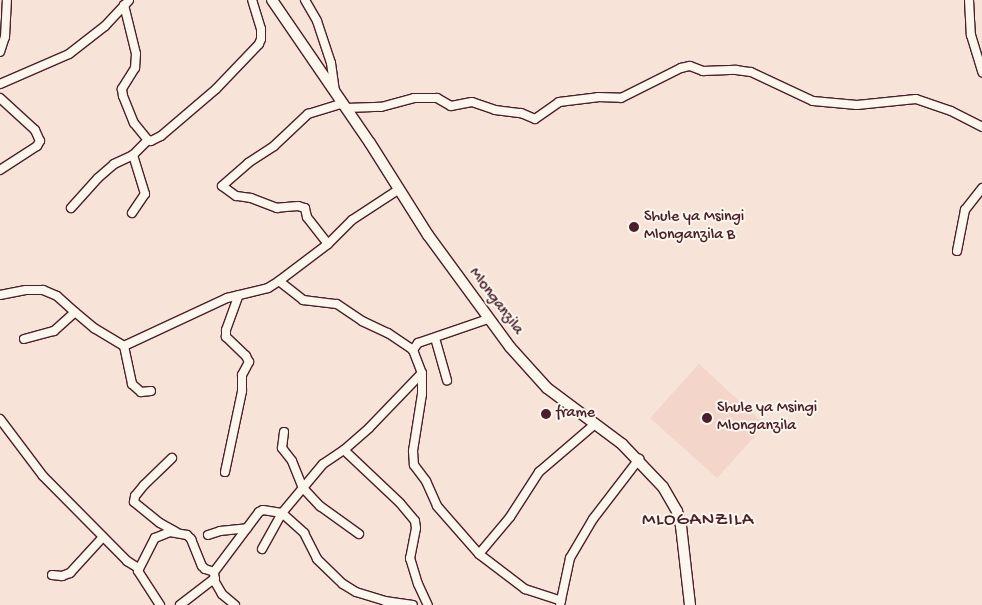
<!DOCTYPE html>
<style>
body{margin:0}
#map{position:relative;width:982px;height:605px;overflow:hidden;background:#f7e3d7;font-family:"Gochi Hand",sans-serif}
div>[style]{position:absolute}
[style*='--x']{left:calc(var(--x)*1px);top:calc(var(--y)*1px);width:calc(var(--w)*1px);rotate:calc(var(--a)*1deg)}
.built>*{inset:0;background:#f4d5c9}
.roads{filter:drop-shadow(1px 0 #4a1f2b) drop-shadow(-1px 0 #4a1f2b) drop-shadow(0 1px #4a1f2b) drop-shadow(0 -1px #4a1f2b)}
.minor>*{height:8px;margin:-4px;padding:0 4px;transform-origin:4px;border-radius:4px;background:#fbf7ec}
.tertiary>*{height:10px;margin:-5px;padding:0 5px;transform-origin:5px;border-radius:5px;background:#fbf7ec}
.dots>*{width:14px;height:14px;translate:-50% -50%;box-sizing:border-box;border:2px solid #fbf7ec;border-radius:50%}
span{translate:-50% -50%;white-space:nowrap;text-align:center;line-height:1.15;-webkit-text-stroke:4px #fbf7ec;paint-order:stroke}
.poi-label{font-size:16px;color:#4a1f2b}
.left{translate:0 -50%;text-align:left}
.street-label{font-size:16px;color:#4a1f2b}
.quarter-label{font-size:19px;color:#4a1f2b;letter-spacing:1px}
</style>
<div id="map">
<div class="built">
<i style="clip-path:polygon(699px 364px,765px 425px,717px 478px,650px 418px)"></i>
</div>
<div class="roads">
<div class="minor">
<i style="--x:305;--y:0;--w:24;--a:60"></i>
<i style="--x:317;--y:21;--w:44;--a:71.6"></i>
<i style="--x:331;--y:63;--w:28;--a:82"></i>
<i style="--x:969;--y:0;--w:35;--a:87"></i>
<i style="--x:971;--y:35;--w:39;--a:73"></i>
<i style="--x:124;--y:5;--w:50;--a:76.2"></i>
<i style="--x:136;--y:54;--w:14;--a:94"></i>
<i style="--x:135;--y:68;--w:25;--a:122"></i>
<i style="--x:122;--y:89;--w:7;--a:82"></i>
<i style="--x:123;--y:96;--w:29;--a:68"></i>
<i style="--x:134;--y:123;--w:22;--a:51"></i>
<i style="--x:148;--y:140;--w:3;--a:18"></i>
<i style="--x:151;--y:141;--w:11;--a:-27"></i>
<i style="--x:161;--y:136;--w:72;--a:-40.5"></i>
<i style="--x:216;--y:89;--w:62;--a:-46.3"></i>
<i style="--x:259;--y:44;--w:5;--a:-68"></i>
<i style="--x:261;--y:39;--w:10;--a:-90"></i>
<i style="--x:261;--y:29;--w:30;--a:-107"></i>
<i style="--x:0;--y:52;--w:16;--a:-72"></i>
<i style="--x:5;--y:37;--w:37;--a:-87"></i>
<i style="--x:0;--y:84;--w:75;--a:-23.5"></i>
<i style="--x:69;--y:54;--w:46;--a:-37.9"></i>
<i style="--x:105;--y:26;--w:35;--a:-47"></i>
<i style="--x:0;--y:98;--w:47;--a:42.4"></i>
<i style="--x:35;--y:130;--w:12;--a:66"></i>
<i style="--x:40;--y:141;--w:6;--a:121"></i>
<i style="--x:37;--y:146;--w:44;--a:147"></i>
<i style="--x:346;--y:108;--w:35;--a:-2"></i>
<i style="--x:381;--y:107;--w:34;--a:-15"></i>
<i style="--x:414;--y:98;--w:23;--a:0"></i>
<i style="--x:437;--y:98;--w:16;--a:30"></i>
<i style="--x:451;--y:106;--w:21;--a:-11"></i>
<i style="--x:472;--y:102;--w:24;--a:19"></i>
<i style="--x:495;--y:110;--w:26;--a:7"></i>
<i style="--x:521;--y:113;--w:15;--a:23"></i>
<i style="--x:535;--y:119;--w:29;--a:-35"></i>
<i style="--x:559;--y:102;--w:39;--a:-7"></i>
<i style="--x:598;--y:97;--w:23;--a:2"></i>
<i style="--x:621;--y:98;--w:67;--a:-26.6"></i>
<i style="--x:681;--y:68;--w:9;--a:-13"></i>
<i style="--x:690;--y:66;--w:14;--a:21"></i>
<i style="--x:703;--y:71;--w:33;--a:-2"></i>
<i style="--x:736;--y:70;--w:15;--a:8"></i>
<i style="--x:751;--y:72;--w:68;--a:25.1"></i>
<i style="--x:813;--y:101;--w:44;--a:5.2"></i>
<i style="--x:857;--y:105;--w:59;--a:-5.8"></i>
<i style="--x:916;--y:99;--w:37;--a:19"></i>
<i style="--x:951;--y:111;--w:35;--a:27"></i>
<i style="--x:71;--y:208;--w:40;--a:-48"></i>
<i style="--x:98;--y:178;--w:21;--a:-41"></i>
<i style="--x:114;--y:164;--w:21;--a:-25"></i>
<i style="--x:132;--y:213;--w:23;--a:-56"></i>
<i style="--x:145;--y:194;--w:41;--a:-107.1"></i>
<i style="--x:133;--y:155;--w:21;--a:-45"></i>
<i style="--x:328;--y:244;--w:34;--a:-128"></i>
<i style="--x:307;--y:217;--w:9;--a:-103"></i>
<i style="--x:305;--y:208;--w:7;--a:-164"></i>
<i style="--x:298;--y:206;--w:21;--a:175"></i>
<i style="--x:277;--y:208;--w:28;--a:-159"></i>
<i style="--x:251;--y:198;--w:15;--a:-172"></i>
<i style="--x:236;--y:196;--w:17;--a:-144"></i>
<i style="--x:222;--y:186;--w:35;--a:-41"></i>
<i style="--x:248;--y:163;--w:31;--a:-33"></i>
<i style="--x:274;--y:146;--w:47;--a:-43.3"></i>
<i style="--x:308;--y:114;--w:37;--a:-17"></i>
<i style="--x:957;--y:251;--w:42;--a:-79"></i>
<i style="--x:965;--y:210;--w:28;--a:-52"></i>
<i style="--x:279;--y:281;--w:31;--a:38"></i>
<i style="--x:303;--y:300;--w:34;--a:7"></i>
<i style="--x:337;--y:304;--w:30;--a:34"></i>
<i style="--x:362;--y:321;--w:29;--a:25"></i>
<i style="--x:388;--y:333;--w:30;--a:34"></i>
<i style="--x:0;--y:295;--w:26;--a:-11"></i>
<i style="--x:26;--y:290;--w:17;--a:0"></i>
<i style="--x:43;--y:290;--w:15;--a:23"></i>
<i style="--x:57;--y:296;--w:24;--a:42"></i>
<i style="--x:488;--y:319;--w:74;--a:161.1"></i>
<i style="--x:418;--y:343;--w:9;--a:126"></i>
<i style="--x:413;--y:350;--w:25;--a:69"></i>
<i style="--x:422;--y:373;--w:21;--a:90"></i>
<i style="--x:422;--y:394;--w:58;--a:99"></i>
<i style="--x:413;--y:451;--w:14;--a:86"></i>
<i style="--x:414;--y:465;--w:20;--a:53"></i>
<i style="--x:426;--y:481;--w:27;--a:66"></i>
<i style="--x:437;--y:506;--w:64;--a:48.8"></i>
<i style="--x:479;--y:554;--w:58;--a:37.3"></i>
<i style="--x:525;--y:589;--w:38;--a:18"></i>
<i style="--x:435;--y:338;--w:44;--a:74.1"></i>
<i style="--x:24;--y:339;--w:31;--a:-15"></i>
<i style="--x:54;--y:331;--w:28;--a:-42"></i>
<i style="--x:75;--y:312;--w:25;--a:40"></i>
<i style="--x:94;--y:328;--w:35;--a:31"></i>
<i style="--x:124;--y:346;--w:114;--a:-25"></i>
<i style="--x:227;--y:298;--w:42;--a:-13.7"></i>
<i style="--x:268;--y:288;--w:13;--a:-32"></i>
<i style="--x:279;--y:281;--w:61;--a:-37.1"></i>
<i style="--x:328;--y:244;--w:34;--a:-45"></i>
<i style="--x:352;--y:220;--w:55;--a:-33.1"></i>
<i style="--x:124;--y:346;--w:39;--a:78"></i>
<i style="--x:132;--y:384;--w:12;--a:42"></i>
<i style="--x:141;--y:392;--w:10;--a:-6"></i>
<i style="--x:0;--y:419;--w:71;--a:53"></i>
<i style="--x:43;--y:476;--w:120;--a:45.3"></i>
<i style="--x:127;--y:561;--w:13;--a:32"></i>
<i style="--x:284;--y:432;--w:16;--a:97"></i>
<i style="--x:282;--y:448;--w:16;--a:52"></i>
<i style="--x:292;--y:461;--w:29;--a:68"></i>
<i style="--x:303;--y:488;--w:25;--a:47"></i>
<i style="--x:320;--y:506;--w:48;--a:35.7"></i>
<i style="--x:344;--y:450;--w:77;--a:43.4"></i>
<i style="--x:400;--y:503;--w:23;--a:50"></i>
<i style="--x:415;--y:521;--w:7;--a:82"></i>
<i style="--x:416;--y:528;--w:31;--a:101"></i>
<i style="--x:410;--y:558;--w:27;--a:73"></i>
<i style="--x:418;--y:584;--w:23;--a:65"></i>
<i style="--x:172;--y:458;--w:39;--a:136"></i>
<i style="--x:144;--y:485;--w:14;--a:129"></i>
<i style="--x:135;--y:496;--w:6;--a:99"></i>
<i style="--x:134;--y:502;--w:33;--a:39"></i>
<i style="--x:160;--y:523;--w:18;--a:29"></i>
<i style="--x:225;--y:472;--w:83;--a:-78.1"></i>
<i style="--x:242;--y:391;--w:16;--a:-90"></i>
<i style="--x:242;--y:375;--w:15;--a:-62"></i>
<i style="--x:249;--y:362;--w:7;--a:-117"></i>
<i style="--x:246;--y:356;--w:28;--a:-136"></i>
<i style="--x:226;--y:337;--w:7;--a:-90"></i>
<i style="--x:226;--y:330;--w:37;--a:-70"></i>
<i style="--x:208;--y:535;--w:13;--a:-18"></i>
<i style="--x:220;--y:531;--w:27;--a:-6"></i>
<i style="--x:262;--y:549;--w:41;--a:-60.9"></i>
<i style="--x:282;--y:513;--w:30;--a:42"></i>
<i style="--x:304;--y:533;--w:29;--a:63"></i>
<i style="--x:317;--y:559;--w:36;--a:44"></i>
<i style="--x:343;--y:584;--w:15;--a:32"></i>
<i style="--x:356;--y:592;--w:30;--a:17"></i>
<i style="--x:385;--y:601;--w:28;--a:8"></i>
<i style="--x:479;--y:554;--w:48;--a:-50"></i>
<i style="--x:510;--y:517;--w:54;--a:-57.2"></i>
<i style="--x:539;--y:472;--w:74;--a:-40.6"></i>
<i style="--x:52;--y:575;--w:10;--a:6"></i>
<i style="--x:62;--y:576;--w:9;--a:-21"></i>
<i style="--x:70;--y:573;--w:49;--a:-47.5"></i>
<i style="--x:160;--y:605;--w:40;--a:-122.9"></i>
<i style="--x:138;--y:571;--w:37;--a:-63"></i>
<i style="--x:155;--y:538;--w:16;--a:-22"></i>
<i style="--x:170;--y:532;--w:17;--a:10"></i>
<i style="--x:187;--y:535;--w:6;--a:45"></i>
<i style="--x:191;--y:539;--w:29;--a:68"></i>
<i style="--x:202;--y:566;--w:4;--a:45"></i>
<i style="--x:205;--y:569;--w:9;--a:18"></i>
<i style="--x:180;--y:605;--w:44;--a:-37.6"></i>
<i style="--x:235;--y:605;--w:17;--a:-140"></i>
<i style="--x:222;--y:594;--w:14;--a:-120"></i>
<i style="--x:215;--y:582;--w:10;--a:-96"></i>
<i style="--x:214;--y:572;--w:75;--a:-53.1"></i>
<i style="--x:259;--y:512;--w:4;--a:-27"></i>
<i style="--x:263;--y:510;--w:19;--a:9"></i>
<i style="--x:282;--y:513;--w:64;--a:-50.1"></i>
<i style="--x:323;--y:464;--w:25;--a:-34"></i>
<i style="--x:344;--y:450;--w:33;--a:-41"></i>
<i style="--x:369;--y:428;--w:76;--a:-46.1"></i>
<i style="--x:560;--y:605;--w:48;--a:-78"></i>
<i style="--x:570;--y:558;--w:45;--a:-59.5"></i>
<i style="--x:593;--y:519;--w:76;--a:-52.5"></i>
</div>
<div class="tertiary">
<i style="--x:272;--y:0;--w:173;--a:55.6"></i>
<i style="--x:370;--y:143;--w:109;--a:57.8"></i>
<i style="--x:428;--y:235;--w:139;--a:53.8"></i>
<i style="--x:510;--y:347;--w:55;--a:47.9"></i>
<i style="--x:547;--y:388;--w:94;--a:36.7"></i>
<i style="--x:622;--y:444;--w:59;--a:46.4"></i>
<i style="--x:663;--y:487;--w:28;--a:60"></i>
<i style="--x:677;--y:511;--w:16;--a:75"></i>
<i style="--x:681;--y:526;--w:80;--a:83.5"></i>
</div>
</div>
<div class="dots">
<i style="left:634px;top:227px;background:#4a1f2b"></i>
<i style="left:546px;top:414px;background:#4a1f2b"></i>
<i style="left:707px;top:418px;background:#4a1f2b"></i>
</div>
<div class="poi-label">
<span class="left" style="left:644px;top:227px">Shule ya Msingi<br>Mlonganzila B</span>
<span class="left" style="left:717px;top:418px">Shule ya Msingi<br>Mlonganzila</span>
<span class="left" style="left:556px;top:414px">frame</span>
</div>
<div class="street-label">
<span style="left:495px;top:302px;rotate:53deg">Mlonganzila</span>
</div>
<div class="quarter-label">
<span style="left:698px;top:521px">MLOGANZILA</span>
</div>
</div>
